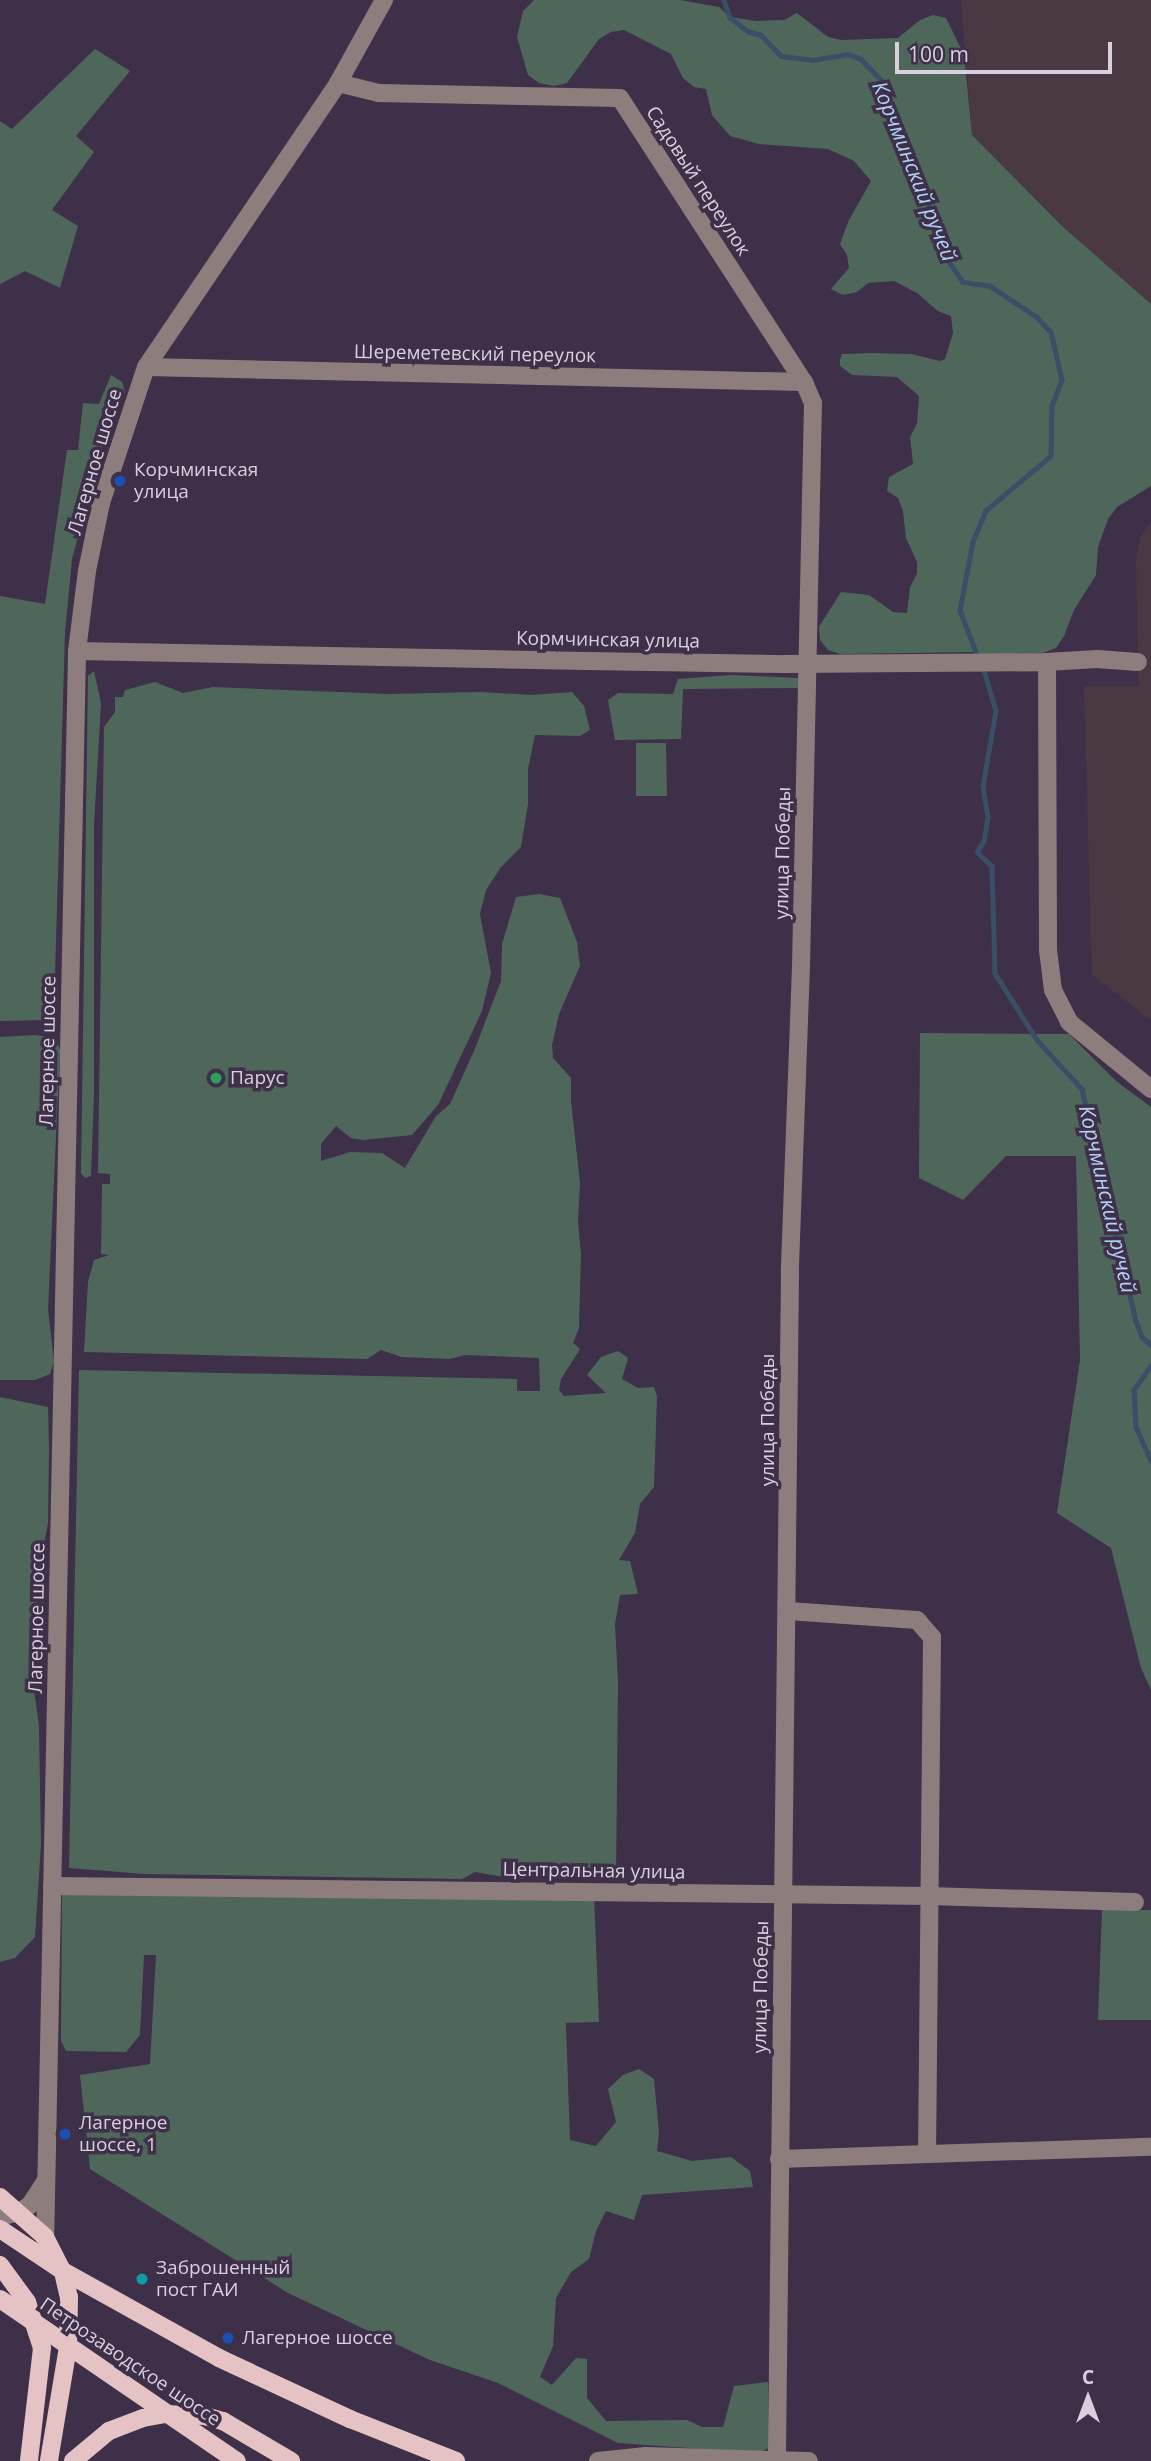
<!DOCTYPE html>
<meta charset="utf-8">
<style>
body{margin:0}
#map{position:relative;width:1151px;height:2461px;overflow:hidden;background:#3e3048;font-family:"Open Sans",sans-serif}
div>[style]{position:absolute}
[style*='--x']{left:calc(var(--x)*1px);top:calc(var(--y)*1px);width:calc(var(--w)*1px);rotate:calc(var(--a)*1deg)}
.industrial>*{inset:0;background:#4a3842}
.green>*{inset:0;background:#4f675b}
.stream>*{height:4.5px;margin:-2.25px;padding:0 2.25px;transform-origin:2.25px;border-radius:2.25px;background:#394e67}
.minor>*{height:18px;margin:-9px;padding:0 9px;transform-origin:9px;border-radius:9px;background:#8e7d7d}
.major>*{height:18px;margin:-9px;padding:0 9px;transform-origin:9px;border-radius:9px;background:#e5c3c4}
.major-bridge>*{height:18px;margin:-9px;padding:0 9px;transform-origin:9px;border-radius:9px;background:#e5c3c4}
.dots>*{width:19px;height:19px;translate:-50% -50%;box-sizing:border-box;border:4px solid #3e3048;border-radius:50%}
span{translate:-50% -50%;white-space:nowrap;text-align:center;line-height:1.15;-webkit-text-stroke:7px #3e3048;paint-order:stroke}
.street-label{font-size:19px;color:#d9d0df}
.poi-label{font-size:19px;color:#d9d0df}
.left{translate:0 -50%;text-align:left}
.water-label{font-size:21px;color:#b1d1f8;font-style:italic}
.north{position:absolute;left:1053px;top:2363px;width:70px;height:70px;-webkit-text-stroke:5px #3e3048;paint-order:stroke;rotate:0deg;font-size:19px;font-weight:700;line-height:28px;text-align:center;color:#d9d0df}
.north::after{content:'';display:block;margin:auto;width:24px;height:32px;background:#d9d0df;clip-path:polygon(50% 0,100% 100%,50% 72%,0 100%)}
.scale{position:absolute;left:895px;top:42px;width:217px;height:32px;box-sizing:border-box;border:4px solid #d9d0df;border-top:0;padding-left:9px;font-size:21px;line-height:24px;white-space:nowrap;color:#d9d0df;-webkit-text-stroke:5px #3e3048;paint-order:stroke}
</style>
<div id="map">
<div class="industrial">
<i style="clip-path:polygon(961px 0,1151px 0,1151px 304px,1062px 226px,972px 135px)"></i>
<i style="clip-path:polygon(1151px 522px,1151px 1020px,1092px 975px,1084px 686px,1139px 686px,1136px 561px,1141px 535px)"></i>
</div>
<div class="green">
<i style="clip-path:polygon(534px 0,680px 0,719px 7px,730px 17px,756px 21px,784px 20px,797px 13px,828px 37px,841px 40px,898px 38px,920px 20px,933px 15px,946px 18px,964px 55px,972px 135px,1062px 226px,1151px 304px,1151px 486px,1117px 507px,1108px 519px,1098px 547px,1096px 575px,1074px 610px,1064px 636px,1056px 648px,1043px 653px,988px 657px,975px 652px,840px 654px,828px 650px,820px 640px,819px 627px,841px 592px,869px 595px,893px 612px,907px 613px,910px 587px,917px 574px,917px 562px,906px 538px,903px 511px,898px 498px,887px 491px,889px 477px,913px 464px,910px 437px,917px 424px,919px 396px,897px 377px,852px 375px,840px 366px,840px 360px,842px 354px,873px 353px,911px 354px,940px 361px,945px 359px,953px 333px,951px 316px,938px 311px,917px 293px,894px 281px,868px 283px,857px 292px,843px 295px,831px 289px,849px 268px,847px 255px,840px 244px,849px 220px,871px 181px,854px 161px,828px 149px,759px 144px,730px 136px,712px 115px,706px 89px,694px 87px,683px 78px,671px 54px,624px 30px,611px 32px,599px 39px,567px 83px,554px 86px,539px 83px,528px 75px,517px 37px,523px 11px)"></i>
<i style="clip-path:polygon(95px 49px,130px 71px,76px 136px,94px 152px,52px 210px,78px 226px,60px 288px,25px 271px,0 284px,0 121px,12px 129px)"></i>
<i style="clip-path:polygon(111px 375px,122px 382px,125px 392px,112px 417px,102px 414px,100px 423px,107px 429px,72px 559px,65px 632px,54px 1011px,44px 1020px,0 1021px,0 596px,45px 604px,67px 450px,78px 450px,83px 403px,99px 404px)"></i>
<i style="clip-path:polygon(94px 671px,101px 703px,94px 825px,94px 1094px,91px 1176px,85px 1178px,81px 1173px,88px 676px)"></i>
<i style="clip-path:polygon(731px 675px,799px 678px,801px 688px,683px 689px,681px 739px,615px 740px,608px 700px,618px 693px,673px 694px,678px 679px)"></i>
<i style="clip-path:polygon(155px 682px,183px 693px,213px 687px,388px 694px,482px 692px,531px 695px,572px 692px,584px 706px,590px 730px,580px 736px,535px 735px,528px 769px,528px 804px,521px 847px,501px 867px,486px 890px,480px 914px,491px 973px,482px 1011px,438px 1105px,412px 1135px,363px 1140px,351px 1138px,336px 1126px,321px 1144px,321px 1161px,350px 1152px,382px 1153px,405px 1168px,436px 1116px,450px 1104px,474px 1051px,501px 981px,502px 944px,516px 897px,539px 894px,560px 898px,577px 942px,580px 966px,559px 1014px,552px 1045px,553px 1058px,571px 1078px,571px 1101px,580px 1183px,578px 1222px,581px 1254px,579px 1328px,573px 1343px,580px 1349px,561px 1379px,559px 1390px,564px 1396px,606px 1393px,587px 1375px,601px 1357px,618px 1351px,628px 1358px,622px 1379px,638px 1388px,654px 1387px,657px 1396px,654px 1487px,640px 1504px,635px 1533px,619px 1560px,630px 1561px,638px 1594px,620px 1595px,615px 1624px,618px 1682px,616px 1880px,509px 1878px,475px 1872px,462px 1879px,145px 1874px,69px 1868px,79px 1370px,517px 1379px,517px 1391px,540px 1391px,539px 1358px,465px 1355px,450px 1359px,402px 1357px,381px 1350px,367px 1359px,84px 1352px,88px 1282px,94px 1260px,109px 1255px,101px 1254px,102px 1184px,110px 1184px,110px 1174px,98px 1173px,104px 727px,115px 712px,115px 697px,123px 697px,125px 690px)"></i>
<i style="clip-path:polygon(636px 743px,666px 743px,667px 796px,636px 796px)"></i>
<i style="clip-path:polygon(920px 1033px,1069px 1034px,1116px 1081px,1151px 1107px,1151px 1690px,1141px 1668px,1111px 1548px,1057px 1513px,1080px 1360px,1076px 1156px,1006px 1156px,963px 1200px,919px 1178px)"></i>
<i style="clip-path:polygon(35px 1035px,55px 1038px,60px 1050px,48px 1309px,54px 1361px,50px 1374px,35px 1380px,0 1380px,0 1037px)"></i>
<i style="clip-path:polygon(0 1397px,48px 1407px,49px 1448px,48px 1523px,44px 1544px,47px 1564px,42px 1631px,35px 1649px,34px 1690px,39px 1726px,41px 1844px,35px 1937px,15px 1958px,0 1962px)"></i>
<i style="clip-path:polygon(62px 1891px,594px 1894px,599px 2022px,566px 2023px,570px 2140px,596px 2146px,616px 2122px,608px 2089px,623px 2075px,639px 2069px,654px 2079px,659px 2133px,657px 2151px,692px 2161px,731px 2157px,750px 2171px,753px 2187px,642px 2195px,634px 2220px,606px 2211px,596px 2231px,589px 2259px,571px 2272px,556px 2298px,553px 2346px,540px 2377px,552px 2385px,576px 2358px,587px 2359px,587px 2398px,606px 2421px,687px 2420px,702px 2427px,723px 2427px,734px 2386px,768px 2382px,769px 2448px,758px 2453px,618px 2443px,498px 2383px,430px 2360px,288px 2293px,90px 2169px,80px 2075px,150px 2064px,156px 1955px,144px 1955px,140px 2035px,126px 2052px,66px 2051px,61px 2041px)"></i>
<i style="clip-path:polygon(1102px 1910px,1151px 1910px,1151px 2020px,1098px 2020px)"></i>
</div>
<div class="stream">
<i style="--x:724;--y:0;--w:18;--a:71"></i>
<i style="--x:730;--y:17;--w:22;--a:39"></i>
<i style="--x:747;--y:31;--w:15;--a:16"></i>
<i style="--x:761;--y:35;--w:29;--a:46"></i>
<i style="--x:781;--y:56;--w:31;--a:7"></i>
<i style="--x:812;--y:60;--w:36;--a:-9"></i>
<i style="--x:848;--y:54;--w:14;--a:21"></i>
<i style="--x:861;--y:59;--w:29;--a:46"></i>
<i style="--x:881;--y:80;--w:111;--a:68.3"></i>
<i style="--x:922;--y:183;--w:78;--a:72"></i>
<i style="--x:946;--y:257;--w:30;--a:56"></i>
<i style="--x:963;--y:282;--w:27;--a:8"></i>
<i style="--x:990;--y:286;--w:56;--a:33.4"></i>
<i style="--x:1037;--y:317;--w:21;--a:47"></i>
<i style="--x:1051;--y:332;--w:49;--a:77.1"></i>
<i style="--x:1062;--y:380;--w:28;--a:111"></i>
<i style="--x:1052;--y:406;--w:50;--a:91.1"></i>
<i style="--x:1051;--y:456;--w:85;--a:139.8"></i>
<i style="--x:986;--y:511;--w:34;--a:113"></i>
<i style="--x:973;--y:542;--w:69;--a:100.8"></i>
<i style="--x:960;--y:610;--w:45;--a:69.1"></i>
<i style="--x:984;--y:670;--w:43;--a:73.7"></i>
<i style="--x:996;--y:711;--w:76;--a:99.8"></i>
<i style="--x:983;--y:786;--w:31;--a:81"></i>
<i style="--x:988;--y:817;--w:24;--a:99"></i>
<i style="--x:984;--y:841;--w:13;--a:122"></i>
<i style="--x:977;--y:852;--w:21;--a:43"></i>
<i style="--x:992;--y:866;--w:107;--a:88.4"></i>
<i style="--x:995;--y:973;--w:79;--a:57.9"></i>
<i style="--x:1037;--y:1040;--w:67;--a:47.4"></i>
<i style="--x:1082;--y:1089;--w:238;--a:76.9"></i>
<i style="--x:1136;--y:1321;--w:17;--a:69"></i>
<i style="--x:1142;--y:1337;--w:12;--a:42"></i>
<i style="--x:1151;--y:1366;--w:29;--a:125"></i>
<i style="--x:1134;--y:1390;--w:37;--a:87"></i>
<i style="--x:1136;--y:1427;--w:37;--a:66"></i>
</div>
<div class="minor">
<i style="--x:338;--y:83;--w:42;--a:13.7"></i>
<i style="--x:379;--y:93;--w:241;--a:1.2"></i>
<i style="--x:620;--y:98;--w:338;--a:57.1"></i>
<i style="--x:804;--y:382;--w:23;--a:67"></i>
<i style="--x:813;--y:403;--w:563;--a:91.22"></i>
<i style="--x:801;--y:966;--w:307;--a:92.1"></i>
<i style="--x:790;--y:1273;--w:1187;--a:90.63"></i>
<i style="--x:146;--y:367;--w:658;--a:1.31"></i>
<i style="--x:77;--y:651;--w:509;--a:1.13"></i>
<i style="--x:586;--y:661;--w:199;--a:0.9"></i>
<i style="--x:785;--y:664;--w:262;--a:-0.4"></i>
<i style="--x:1047;--y:662;--w:50;--a:-3.4"></i>
<i style="--x:1097;--y:659;--w:41;--a:4.2"></i>
<i style="--x:1047;--y:662;--w:288;--a:89.8"></i>
<i style="--x:1048;--y:950;--w:40;--a:82.9"></i>
<i style="--x:1053;--y:990;--w:36;--a:63"></i>
<i style="--x:1069;--y:1022;--w:106;--a:39.3"></i>
<i style="--x:788;--y:1611;--w:129;--a:4"></i>
<i style="--x:917;--y:1620;--w:23;--a:49"></i>
<i style="--x:932;--y:1637;--w:517;--a:90.55"></i>
<i style="--x:52;--y:1886;--w:877;--a:0.65"></i>
<i style="--x:929;--y:1896;--w:206;--a:1.7"></i>
<i style="--x:779;--y:2159;--w:371;--a:-1.9"></i>
<i style="--x:0;--y:2217;--w:20;--a:-15"></i>
<i style="--x:19;--y:2212;--w:13;--a:-32"></i>
<i style="--x:30;--y:2205;--w:27;--a:-57"></i>
<i style="--x:45;--y:2247;--w:1596;--a:-88.85"></i>
<i style="--x:77;--y:651;--w:81;--a:-82.9"></i>
<i style="--x:87;--y:571;--w:69;--a:-78.4"></i>
<i style="--x:101;--y:503;--w:143;--a:-71.7"></i>
<i style="--x:146;--y:367;--w:343;--a:-55.9"></i>
<i style="--x:338;--y:83;--w:95;--a:-61"></i>
<i style="--x:598;--y:2461;--w:48;--a:-5.9"></i>
<i style="--x:646;--y:2456;--w:163;--a:1.8"></i>
</div>
<div class="major">
<i style="--x:0;--y:2229;--w:76;--a:33.7"></i>
<i style="--x:63;--y:2271;--w:179;--a:29.1"></i>
<i style="--x:219;--y:2358;--w:145;--a:25"></i>
<i style="--x:350;--y:2419;--w:114;--a:21.6"></i>
<i style="--x:0;--y:2299;--w:287;--a:34.4"></i>
</div>
<div class="major-bridge">
<i style="--x:0;--y:2197;--w:60;--a:41.6"></i>
<i style="--x:45;--y:2237;--w:39;--a:63"></i>
<i style="--x:63;--y:2272;--w:26;--a:77"></i>
<i style="--x:69;--y:2297;--w:50;--a:91.1"></i>
<i style="--x:68;--y:2347;--w:116;--a:99.5"></i>
<i style="--x:0;--y:2265;--w:46;--a:53.9"></i>
<i style="--x:27;--y:2302;--w:48;--a:71.9"></i>
<i style="--x:42;--y:2348;--w:114;--a:96.6"></i>
<i style="--x:73;--y:2461;--w:47;--a:-39.8"></i>
<i style="--x:109;--y:2431;--w:36;--a:-21"></i>
<i style="--x:143;--y:2418;--w:23;--a:-10"></i>
<i style="--x:166;--y:2414;--w:39;--a:3"></i>
<i style="--x:205;--y:2416;--w:19;--a:16"></i>
<i style="--x:223;--y:2421;--w:79;--a:30.5"></i>
</div>
<div class="dots">
<i style="left:120px;top:481px;background:#1a4fb4"></i>
<i style="left:216px;top:1078px;background:#2e9e5b"></i>
<i style="left:65px;top:2134px;background:#1a4fb4"></i>
<i style="left:142px;top:2279px;background:#0f9aa8"></i>
<i style="left:228px;top:2338px;background:#1a4fb4"></i>
</div>
<div class="street-label">
<span style="left:698px;top:181px;rotate:57deg">Садовый переулок</span>
<span style="left:475px;top:354px;rotate:1deg">Шереметевский переулок</span>
<span style="left:95px;top:462px;rotate:-74deg">Лагерное шоссе</span>
<span style="left:608px;top:640px;rotate:1deg">Кормчинская улица</span>
<span style="left:783px;top:853px;rotate:-89deg">улица Победы</span>
<span style="left:48px;top:1051px;rotate:-89deg">Лагерное шоссе</span>
<span style="left:768px;top:1420px;rotate:-90deg">улица Победы</span>
<span style="left:37px;top:1618px;rotate:-89deg">Лагерное шоссе</span>
<span style="left:594px;top:1871px;rotate:1deg">Центральная улица</span>
<span style="left:761px;top:1987px;rotate:-89deg">улица Победы</span>
<span style="left:130px;top:2362px;rotate:34deg">Петрозаводское шоссе</span>
</div>
<div class="poi-label">
<span class="left" style="left:134px;top:481px">Корчминская<br>улица</span>
<span class="left" style="left:230px;top:1078px">Парус</span>
<span class="left" style="left:79px;top:2134px">Лагерное<br>шоссе, 1</span>
<span class="left" style="left:156px;top:2279px">Заброшенный<br>пост ГАИ</span>
<span class="left" style="left:242px;top:2338px">Лагерное шоссе</span>
</div>
<div class="water-label">
<span style="left:915px;top:171px;rotate:68deg">Корчминский ручей</span>
<span style="left:1108px;top:1199px;rotate:77deg">Корчминский ручей</span>
</div>
<div class="north">С</div>
<div class="scale">100 m</div>
</div>
